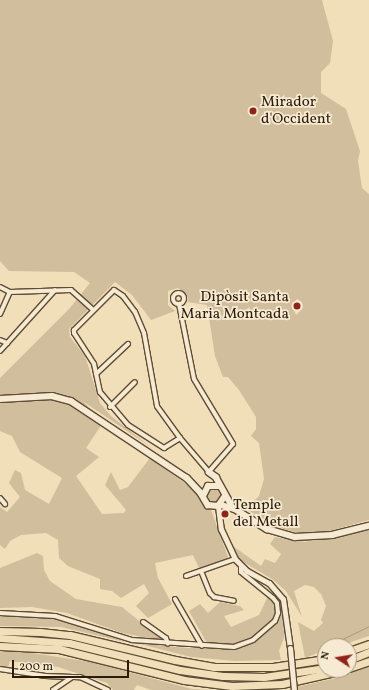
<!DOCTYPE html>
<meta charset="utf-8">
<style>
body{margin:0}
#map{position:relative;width:369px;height:690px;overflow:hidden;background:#f1dfba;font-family:Vollkorn,serif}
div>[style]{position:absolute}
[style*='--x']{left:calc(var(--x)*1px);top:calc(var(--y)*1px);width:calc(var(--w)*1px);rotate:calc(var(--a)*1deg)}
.green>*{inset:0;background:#d0be9c}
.round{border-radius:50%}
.stream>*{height:1px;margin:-0.5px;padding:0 0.5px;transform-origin:0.5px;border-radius:0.5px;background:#ae9c7e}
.roads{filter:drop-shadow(1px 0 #5e4c35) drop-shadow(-1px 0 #5e4c35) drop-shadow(0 1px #5e4c35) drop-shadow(0 -1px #5e4c35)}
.minor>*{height:4px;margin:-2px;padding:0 2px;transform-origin:2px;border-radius:2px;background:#f6ead2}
.minor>.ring{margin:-2px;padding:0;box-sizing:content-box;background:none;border:4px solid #f6ead2;border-radius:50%}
.tertiary>*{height:5px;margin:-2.5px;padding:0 2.5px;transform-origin:2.5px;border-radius:2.5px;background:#f6ead2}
.secondary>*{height:5.5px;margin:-2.75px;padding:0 2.75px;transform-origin:2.75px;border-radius:2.75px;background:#f6ead2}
.trunk>*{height:7px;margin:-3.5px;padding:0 3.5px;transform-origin:3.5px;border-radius:3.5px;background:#f1dfba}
.motorway>*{height:7px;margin:-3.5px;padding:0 3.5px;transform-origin:3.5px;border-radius:3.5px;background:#f1dfba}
.bridges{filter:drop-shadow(1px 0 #5e4c35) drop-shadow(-1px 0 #5e4c35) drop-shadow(0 1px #5e4c35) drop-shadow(0 -1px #5e4c35)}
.tertiary-bridge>*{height:5px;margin:-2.5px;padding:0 2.5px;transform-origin:2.5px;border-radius:2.5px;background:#f6ead2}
.dots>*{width:11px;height:11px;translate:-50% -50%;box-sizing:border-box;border:2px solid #f6ead2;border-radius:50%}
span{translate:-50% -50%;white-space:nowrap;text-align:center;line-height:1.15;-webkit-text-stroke:3.5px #f6ead2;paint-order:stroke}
.poi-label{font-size:15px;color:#2d1b09}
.left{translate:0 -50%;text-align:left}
.right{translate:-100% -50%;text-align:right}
.north{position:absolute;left:317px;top:638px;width:40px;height:40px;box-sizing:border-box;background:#f6ead2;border:1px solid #a69782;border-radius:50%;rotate:282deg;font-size:11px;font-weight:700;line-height:16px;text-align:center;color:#2d1b09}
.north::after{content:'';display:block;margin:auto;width:14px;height:18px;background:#8f2418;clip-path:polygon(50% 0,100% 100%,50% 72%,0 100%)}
.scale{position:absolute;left:12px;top:660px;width:117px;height:18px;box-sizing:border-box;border:2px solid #2d1b09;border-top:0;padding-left:5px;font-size:12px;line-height:14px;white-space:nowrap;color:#2d1b09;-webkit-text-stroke:3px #f6ead2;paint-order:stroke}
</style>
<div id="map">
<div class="green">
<i style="clip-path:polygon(evenodd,0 0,322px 0,333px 41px,330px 63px,321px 72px,321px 93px,346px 109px,360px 151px,358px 161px,362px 188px,369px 194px,369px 520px,329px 531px,298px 533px,277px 527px,246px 509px,259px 496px,264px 479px,259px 443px,251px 436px,256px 429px,256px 417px,239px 390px,228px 377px,223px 377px,215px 356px,207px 305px,188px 302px,187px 295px,178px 288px,168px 291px,168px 305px,175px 311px,151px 320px,132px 295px,115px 282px,69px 329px,70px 337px,85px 356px,100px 403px,111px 416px,152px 448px,84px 402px,102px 424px,86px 448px,99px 457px,76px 476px,102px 514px,124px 513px,126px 510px,105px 485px,111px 472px,120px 490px,128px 487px,150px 458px,201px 495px,210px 507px,229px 560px,199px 568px,193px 555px,155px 563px,158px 578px,172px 604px,148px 618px,136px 606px,149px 593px,144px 584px,121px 598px,112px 591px,100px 589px,100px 579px,68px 566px,59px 558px,58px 540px,46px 533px,21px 535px,10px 541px,5px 549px,0 545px,0 507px,7px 512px,20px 497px,9px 483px,15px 470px,21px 473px,25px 490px,49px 504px,62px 478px,20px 452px,12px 436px,0 431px,0 378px,69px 309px,90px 283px,74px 272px,9px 271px,0 261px,0 0,297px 299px,302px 302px,303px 308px,296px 315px,292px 305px,297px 299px)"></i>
<i class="round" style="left:208px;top:489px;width:14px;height:14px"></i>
<i style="clip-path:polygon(369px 529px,369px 636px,339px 646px,325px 646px,325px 650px,305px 658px,298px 622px,314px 631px,323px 623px,321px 620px,326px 606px,321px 594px,314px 587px,305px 585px,294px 591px,302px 617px,286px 591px,272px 579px,237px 558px,230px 544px,261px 566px,265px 559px,275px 563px,281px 554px,270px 544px,275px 537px,305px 542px)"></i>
<i style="clip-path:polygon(37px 553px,43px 556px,44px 570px,50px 581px,76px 599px,122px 607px,164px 641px,122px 633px,67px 613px,32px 607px,0 608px,0 568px)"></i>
<i style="clip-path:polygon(268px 596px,279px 602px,282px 614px,285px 635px,279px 651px,281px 660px,235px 661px,191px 657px,136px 643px,187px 648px,243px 648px,244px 645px,208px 645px,189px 611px,200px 604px,208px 613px,220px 602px,240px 606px,244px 610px,224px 616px,231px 627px,259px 615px)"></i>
<i style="clip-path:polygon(0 615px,26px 615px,68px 621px,125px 642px,61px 627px,0 626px)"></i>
<i style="clip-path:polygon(19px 651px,91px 662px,192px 689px,211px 690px,151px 690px,137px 685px,134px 690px,113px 690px,107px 683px,58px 667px,10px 661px,8px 668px,0 666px,0 652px)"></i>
<i style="clip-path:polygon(369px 667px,369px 690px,297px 690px,297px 687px,336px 678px)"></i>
</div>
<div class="stream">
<i style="--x:328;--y:646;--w:46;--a:-26"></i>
<i style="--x:321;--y:650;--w:5;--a:-37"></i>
</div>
<div class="roads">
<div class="minor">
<i style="--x:0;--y:287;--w:11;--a:27"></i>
<i style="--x:10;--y:292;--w:61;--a:-1.9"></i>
<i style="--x:71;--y:290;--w:30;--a:42"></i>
<i class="ring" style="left:172.5px;top:292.5px;width:7px;height:7px"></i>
<i style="--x:179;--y:304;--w:76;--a:78.7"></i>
<i style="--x:194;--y:379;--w:76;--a:59"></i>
<i style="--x:233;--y:444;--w:37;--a:131"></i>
<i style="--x:209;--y:472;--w:45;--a:-130.5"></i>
<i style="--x:180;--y:438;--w:39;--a:-126"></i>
<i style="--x:157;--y:406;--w:74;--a:-100.1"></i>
<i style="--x:144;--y:333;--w:23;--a:-113"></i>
<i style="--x:135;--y:312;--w:20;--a:-127"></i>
<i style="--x:123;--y:296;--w:11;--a:-146"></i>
<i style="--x:114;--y:290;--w:57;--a:135"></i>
<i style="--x:74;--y:330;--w:3;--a:90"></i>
<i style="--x:74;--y:333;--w:37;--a:57"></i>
<i style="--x:94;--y:364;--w:29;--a:78"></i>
<i style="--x:100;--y:392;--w:43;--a:49.7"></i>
<i style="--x:128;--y:425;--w:43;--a:32.6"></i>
<i style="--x:164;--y:448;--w:19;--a:-32"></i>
<i style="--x:0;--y:314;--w:24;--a:-66"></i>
<i style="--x:0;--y:340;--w:8;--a:23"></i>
<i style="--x:0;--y:351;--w:82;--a:-48"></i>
<i style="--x:96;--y:374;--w:44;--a:-43.2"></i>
<i style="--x:110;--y:407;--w:35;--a:-45"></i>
<i style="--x:0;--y:498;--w:8;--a:50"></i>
<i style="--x:201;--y:571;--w:24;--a:68"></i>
<i style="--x:210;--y:593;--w:6;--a:45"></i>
<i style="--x:214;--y:597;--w:20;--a:11"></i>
<i style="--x:186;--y:576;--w:52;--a:-19.1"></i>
<i style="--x:175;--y:599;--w:54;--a:60.1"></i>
<i style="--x:0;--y:613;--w:55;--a:3.1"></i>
<i style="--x:55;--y:616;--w:81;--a:17.3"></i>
<i style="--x:132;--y:640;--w:102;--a:3.9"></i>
<i style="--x:234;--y:647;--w:20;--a:-20"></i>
<i style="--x:253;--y:640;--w:29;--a:-41"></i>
<i style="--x:275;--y:621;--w:9;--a:-69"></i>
<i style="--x:278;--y:613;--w:10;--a:-96"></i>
<i style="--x:277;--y:603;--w:6;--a:-129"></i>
<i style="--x:273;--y:598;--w:41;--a:-140.9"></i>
<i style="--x:241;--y:572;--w:6;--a:-90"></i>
<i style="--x:143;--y:622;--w:28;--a:35"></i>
<i style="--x:166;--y:638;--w:6;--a:72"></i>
<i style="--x:0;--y:669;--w:46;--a:8.8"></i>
<i style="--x:45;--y:676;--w:35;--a:2"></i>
<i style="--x:80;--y:677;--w:31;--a:25"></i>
<i style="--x:53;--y:690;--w:23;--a:-34"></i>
</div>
<div class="tertiary">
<i style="--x:218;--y:506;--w:23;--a:83"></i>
<i style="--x:221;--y:529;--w:33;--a:65"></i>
<i style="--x:235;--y:559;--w:17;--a:45"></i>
<i style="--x:247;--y:571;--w:25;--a:29"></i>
<i style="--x:269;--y:583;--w:21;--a:49"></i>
<i style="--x:283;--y:599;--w:49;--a:81.9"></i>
</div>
<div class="secondary">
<i style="--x:0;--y:399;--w:52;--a:-3.3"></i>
<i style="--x:52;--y:396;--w:20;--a:15"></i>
<i style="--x:71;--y:401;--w:139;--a:33.6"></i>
<i style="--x:187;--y:478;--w:21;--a:47"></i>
<i style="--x:201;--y:493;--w:14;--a:60"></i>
<i style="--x:208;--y:505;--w:10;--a:6"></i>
<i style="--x:218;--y:506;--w:12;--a:-55"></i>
<i style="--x:209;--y:472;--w:9;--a:36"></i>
<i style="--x:216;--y:477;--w:35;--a:61"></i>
<i style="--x:203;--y:496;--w:11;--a:-63"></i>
<i style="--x:208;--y:486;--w:12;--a:0"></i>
<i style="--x:221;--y:505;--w:15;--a:16"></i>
<i style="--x:235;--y:509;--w:38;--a:32"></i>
<i style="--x:267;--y:529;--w:29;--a:16"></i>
<i style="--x:295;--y:537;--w:37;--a:-3"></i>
<i style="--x:332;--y:535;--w:38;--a:-14"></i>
</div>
<div class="trunk">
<i style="--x:0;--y:638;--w:69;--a:4.1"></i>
<i style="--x:69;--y:643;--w:114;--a:13.7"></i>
<i style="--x:180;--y:670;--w:43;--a:7.9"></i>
<i style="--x:223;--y:676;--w:41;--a:1.4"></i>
<i style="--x:264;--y:677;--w:62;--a:-8.4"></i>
<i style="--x:349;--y:660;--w:22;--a:-22"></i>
</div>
<div class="motorway">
<i style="--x:0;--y:631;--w:40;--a:1.4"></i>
<i style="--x:40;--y:632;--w:30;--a:6"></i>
<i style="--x:70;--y:635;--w:108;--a:13.4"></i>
<i style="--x:175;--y:660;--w:40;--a:10"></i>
<i style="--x:214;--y:667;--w:59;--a:0"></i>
<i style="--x:273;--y:667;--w:53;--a:-8.7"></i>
<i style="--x:0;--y:646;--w:59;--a:2.9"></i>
<i style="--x:59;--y:649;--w:129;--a:13.9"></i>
<i style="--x:184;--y:680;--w:48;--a:7.1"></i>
<i style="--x:232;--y:686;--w:50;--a:-2.3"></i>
<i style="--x:282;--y:684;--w:64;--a:-12.7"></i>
<i style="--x:349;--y:651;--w:21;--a:-19"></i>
<i style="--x:349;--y:668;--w:21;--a:-19"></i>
</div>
</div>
<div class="bridges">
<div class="tertiary-bridge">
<i style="--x:290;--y:648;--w:42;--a:84.6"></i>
</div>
</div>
<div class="dots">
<i style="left:253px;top:111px;background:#8f2418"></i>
<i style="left:297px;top:306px;background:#8f2418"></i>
<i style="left:225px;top:514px;background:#8f2418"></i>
</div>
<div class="poi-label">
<span class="left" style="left:261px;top:111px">Mirador<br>d'Occident</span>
<span class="right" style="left:289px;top:306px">Dipòsit Santa<br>Maria Montcada</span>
<span class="left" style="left:233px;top:514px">Temple<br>del Metall</span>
</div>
<div class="north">N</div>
<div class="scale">200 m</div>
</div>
